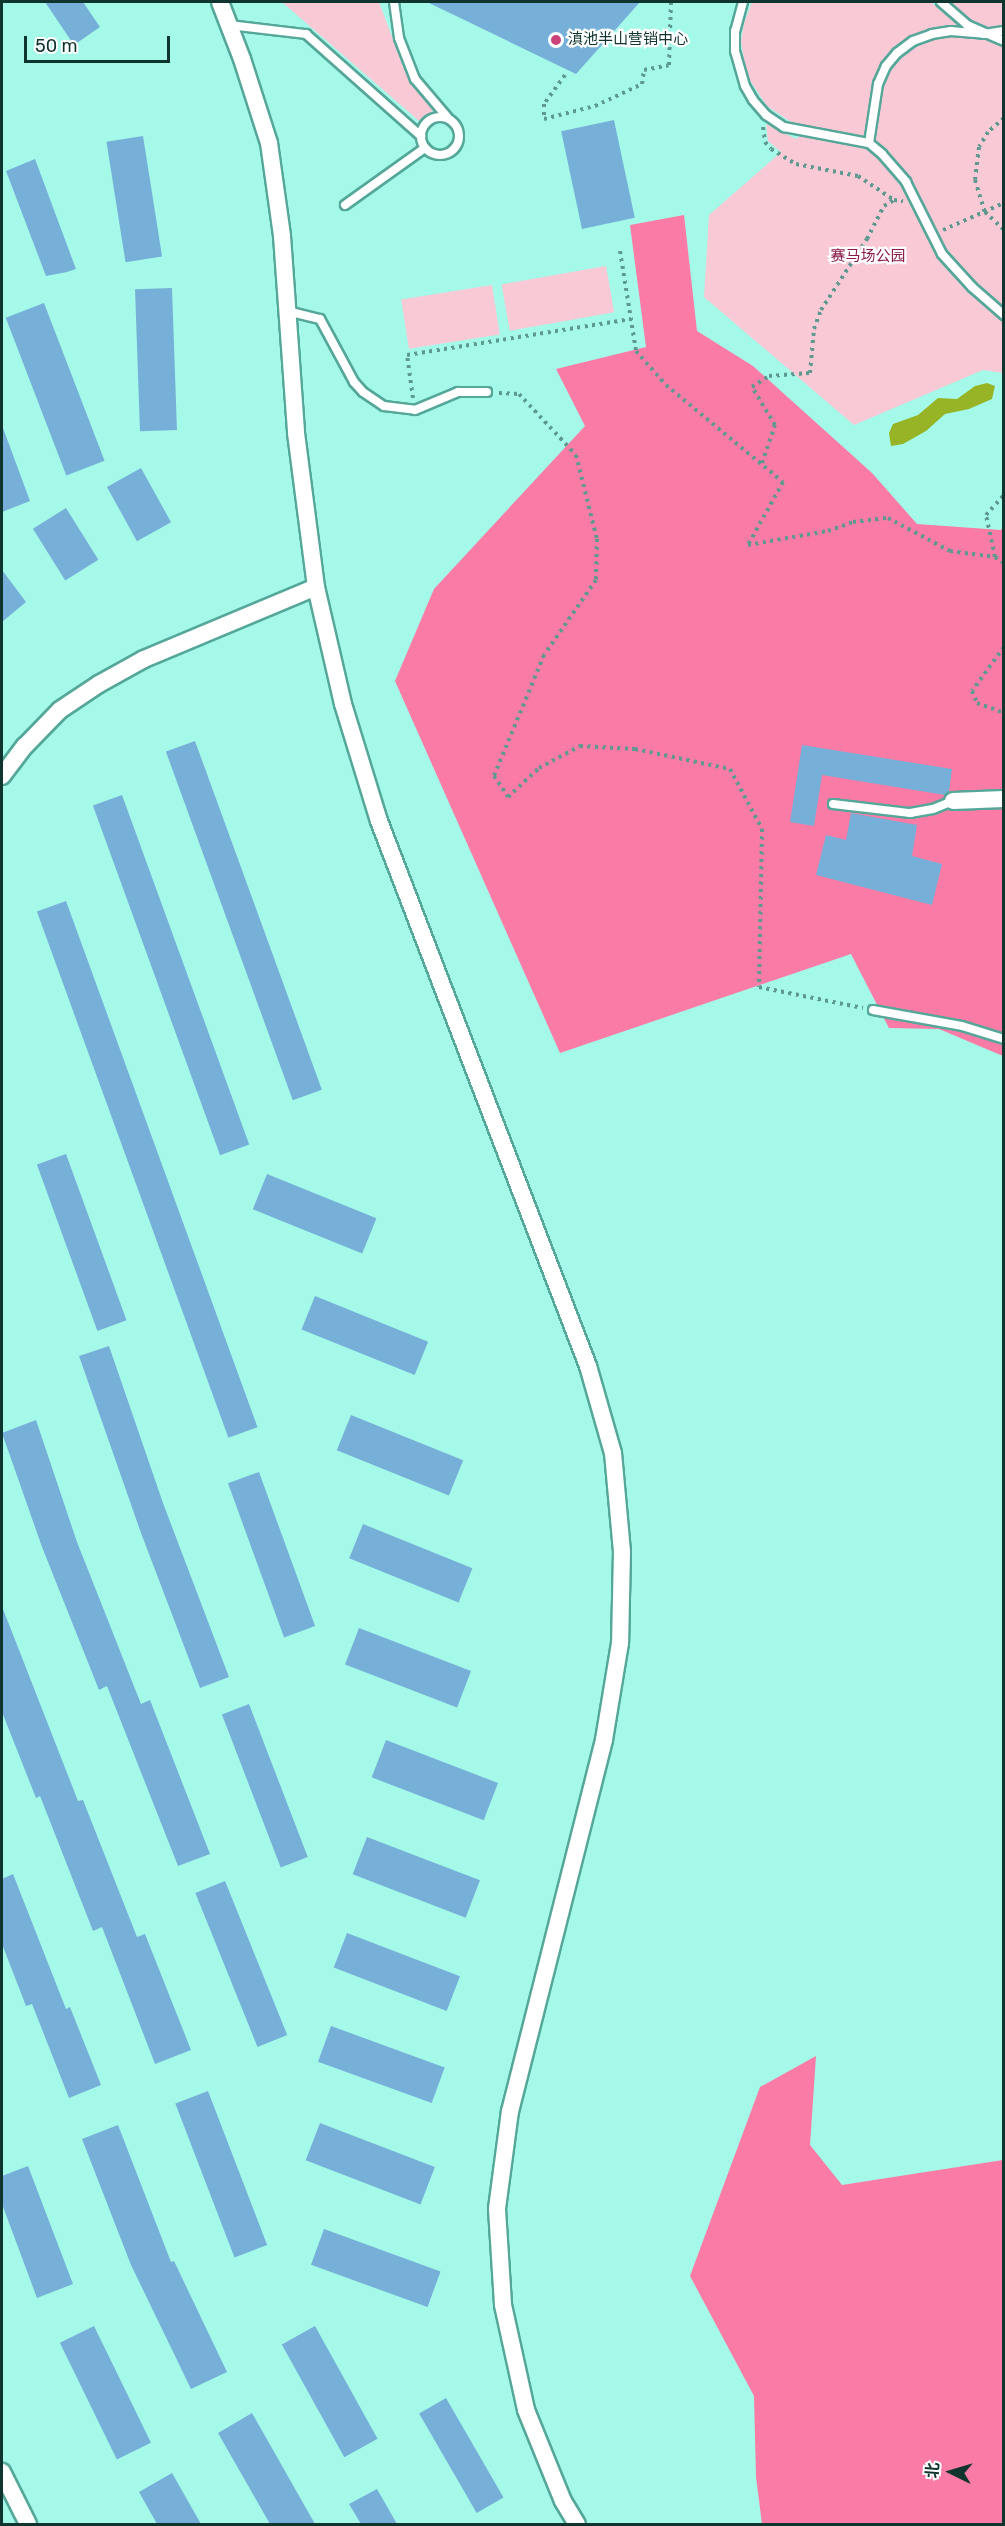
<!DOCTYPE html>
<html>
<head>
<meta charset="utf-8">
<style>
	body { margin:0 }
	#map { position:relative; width:1005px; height:2526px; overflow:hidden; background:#a5f9e9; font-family:Rubik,"Noto Sans SC",sans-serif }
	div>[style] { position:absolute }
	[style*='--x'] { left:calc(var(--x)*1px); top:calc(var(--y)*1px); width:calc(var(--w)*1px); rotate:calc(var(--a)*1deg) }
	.green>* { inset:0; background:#fac9d6; transform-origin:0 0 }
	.forest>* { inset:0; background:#fa7ba5 }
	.water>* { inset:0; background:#97b427 }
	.building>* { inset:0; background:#76b0d9; transform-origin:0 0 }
	.path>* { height:4px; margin-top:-2px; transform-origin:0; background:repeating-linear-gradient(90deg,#5d998e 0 3px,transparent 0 7.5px) }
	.roads { filter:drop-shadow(2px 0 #54a799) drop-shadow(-2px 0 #54a799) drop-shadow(0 2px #54a799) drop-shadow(0 -2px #54a799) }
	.service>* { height:8px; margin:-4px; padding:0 4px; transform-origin:4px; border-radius:4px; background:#fff }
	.service>.ring { margin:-4px; padding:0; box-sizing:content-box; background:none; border:8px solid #fff; border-radius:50% }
	.minor>* { height:16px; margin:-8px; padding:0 8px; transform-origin:8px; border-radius:8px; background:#fff }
	.dots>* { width:16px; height:16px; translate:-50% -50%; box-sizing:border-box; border:3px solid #fff; border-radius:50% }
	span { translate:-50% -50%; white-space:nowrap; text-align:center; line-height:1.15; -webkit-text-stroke:4.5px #fff; paint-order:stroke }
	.poi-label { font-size:15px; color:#10342e }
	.left { translate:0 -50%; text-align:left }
	.park-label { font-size:15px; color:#8b194a }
	.frame { position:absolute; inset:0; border:3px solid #10342e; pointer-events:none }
	.north { position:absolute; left:921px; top:2442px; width:60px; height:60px; -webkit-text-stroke:4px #fff; paint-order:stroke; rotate:275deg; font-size:16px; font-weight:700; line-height:24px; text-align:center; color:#10342e }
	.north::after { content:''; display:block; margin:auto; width:21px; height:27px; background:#10342e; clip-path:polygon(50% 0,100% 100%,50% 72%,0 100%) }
	.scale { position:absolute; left:24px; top:36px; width:146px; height:27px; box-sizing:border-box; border:3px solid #10342e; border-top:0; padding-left:8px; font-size:18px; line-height:21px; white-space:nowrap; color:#10342e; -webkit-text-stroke:4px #fff; paint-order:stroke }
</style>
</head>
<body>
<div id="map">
	<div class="green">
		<div style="clip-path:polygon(282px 2px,379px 2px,404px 69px,434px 110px,419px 121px)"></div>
		<div style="clip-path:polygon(752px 2px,931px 2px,942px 12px,954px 2px,1003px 2px,1003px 373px,983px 370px,854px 425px,704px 297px,709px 215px,781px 152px,768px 141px,766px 124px,796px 139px,809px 128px,791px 122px,767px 106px,747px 76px,741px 42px,744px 23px)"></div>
		<div style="left:606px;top:266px;width:47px;height:106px;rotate:80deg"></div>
		<div style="left:492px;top:285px;width:50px;height:92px;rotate:81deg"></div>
	</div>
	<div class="forest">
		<div style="clip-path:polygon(684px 215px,697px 331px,753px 366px,872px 473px,917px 524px,1001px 530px,1003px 526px,1003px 1056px,939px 1029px,889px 1028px,851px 954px,560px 1053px,395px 681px,434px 589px,585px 426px,556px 369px,646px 347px,630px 225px)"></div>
		<div style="clip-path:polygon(816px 2056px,810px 2145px,842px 2185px,1003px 2160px,1003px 2524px,762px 2524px,756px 2477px,754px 2396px,690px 2276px,760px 2087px)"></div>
	</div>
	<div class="water">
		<div style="clip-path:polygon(987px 383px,995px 386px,992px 399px,969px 409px,945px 414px,926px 431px,903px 444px,891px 446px,889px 433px,893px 424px,918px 415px,938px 398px,957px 399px,975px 386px)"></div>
	</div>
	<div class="building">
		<div style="clip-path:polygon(45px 2px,83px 2px,100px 27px,74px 45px)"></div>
		<div style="clip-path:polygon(427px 2px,640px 2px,576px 74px)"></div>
		<div style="left:614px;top:120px;width:100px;height:54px;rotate:78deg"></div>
		<div style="left:143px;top:136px;width:122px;height:37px;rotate:81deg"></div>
		<div style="clip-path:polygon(35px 159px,76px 269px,67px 272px,46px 276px,6px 171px)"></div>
		<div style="left:172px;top:288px;width:142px;height:37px;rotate:88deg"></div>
		<div style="left:44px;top:303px;width:169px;height:41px;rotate:69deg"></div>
		<div style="clip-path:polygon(3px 428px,30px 501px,2px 512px,2px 429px)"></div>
		<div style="left:141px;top:468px;width:62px;height:39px;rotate:61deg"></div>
		<div style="left:66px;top:508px;width:61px;height:39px;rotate:58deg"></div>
		<div style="clip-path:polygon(2px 570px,26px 602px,2px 622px)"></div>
		<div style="left:195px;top:741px;width:371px;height:31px;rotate:70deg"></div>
		<div style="clip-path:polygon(802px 745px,952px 769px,949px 792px,945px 795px,822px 775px,814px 826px,790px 822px)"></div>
		<div style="left:122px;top:795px;width:372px;height:31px;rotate:70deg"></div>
		<div style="clip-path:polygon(851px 813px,917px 825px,912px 856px,942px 864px,932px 905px,816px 875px,826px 835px,846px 840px)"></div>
		<div style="left:66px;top:901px;width:560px;height:31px;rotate:70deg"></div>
		<div style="left:66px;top:1154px;width:177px;height:31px;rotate:70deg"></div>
		<div style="left:267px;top:1174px;width:118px;height:38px;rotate:22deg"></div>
		<div style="left:315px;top:1296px;width:122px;height:36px;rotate:22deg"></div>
		<div style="clip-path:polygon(109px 1346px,163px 1503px,229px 1677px,200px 1688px,141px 1533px,79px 1356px)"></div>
		<div style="left:351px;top:1415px;width:121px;height:38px;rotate:22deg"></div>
		<div style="clip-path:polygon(36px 1420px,77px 1542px,141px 1704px,150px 1700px,210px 1854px,178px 1866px,107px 1686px,99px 1690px,42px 1547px,2px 1433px)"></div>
		<div style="left:259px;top:1472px;width:164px;height:33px;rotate:70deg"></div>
		<div style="left:363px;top:1524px;width:118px;height:37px;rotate:22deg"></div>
		<div style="clip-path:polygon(3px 1609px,78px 1801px,83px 1800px,137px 1937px,145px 1934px,191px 2050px,155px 2064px,102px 1927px,93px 1931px,40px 1796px,36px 1798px,2px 1712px)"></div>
		<div style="left:359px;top:1628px;width:120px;height:39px;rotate:21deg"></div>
		<div style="left:249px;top:1704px;width:164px;height:29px;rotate:69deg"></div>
		<div style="left:386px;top:1740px;width:120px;height:40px;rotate:21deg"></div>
		<div style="left:367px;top:1837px;width:121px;height:40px;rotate:21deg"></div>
		<div style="clip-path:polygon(13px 1874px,66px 2009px,70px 2007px,101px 2085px,69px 2098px,32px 2004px,26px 2006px,2px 1944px,2px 1879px)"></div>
		<div style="left:225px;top:1881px;width:166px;height:32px;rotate:68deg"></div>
		<div style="left:347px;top:1933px;width:121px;height:37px;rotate:21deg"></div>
		<div style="left:331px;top:2026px;width:121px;height:38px;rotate:20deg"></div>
		<div style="left:208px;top:2091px;width:165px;height:35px;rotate:69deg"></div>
		<div style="left:320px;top:2123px;width:123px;height:40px;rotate:21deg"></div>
		<div style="clip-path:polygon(118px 2125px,171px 2262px,174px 2261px,227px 2372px,191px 2389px,131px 2265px,82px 2139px)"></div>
		<div style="clip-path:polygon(28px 2166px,73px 2284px,37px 2298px,2px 2204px,2px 2176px)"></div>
		<div style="left:324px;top:2229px;width:124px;height:38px;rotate:20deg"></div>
		<div style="left:94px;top:2326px;width:130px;height:38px;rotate:64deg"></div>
		<div style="left:315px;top:2326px;width:129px;height:38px;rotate:61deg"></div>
		<div style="left:446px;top:2398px;width:115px;height:31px;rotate:60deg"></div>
		<div style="clip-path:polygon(252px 2413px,315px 2524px,270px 2524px,218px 2433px)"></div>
		<div style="clip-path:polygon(172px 2473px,201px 2524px,157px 2524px,139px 2492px)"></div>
		<div style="clip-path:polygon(377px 2489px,397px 2524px,361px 2524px,349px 2504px)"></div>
	</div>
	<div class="path">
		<div style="--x:565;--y:75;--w:36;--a:126"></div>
		<div style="--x:544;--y:104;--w:15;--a:90"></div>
		<div style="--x:544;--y:119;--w:53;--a:-14.3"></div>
		<div style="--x:595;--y:106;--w:52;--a:-25.1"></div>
		<div style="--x:642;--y:84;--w:14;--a:-82"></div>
		<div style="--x:644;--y:70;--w:25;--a:-11"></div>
		<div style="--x:669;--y:65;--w:63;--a:-88.2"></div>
		<div style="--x:1004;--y:118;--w:21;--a:139"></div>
		<div style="--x:988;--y:132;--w:17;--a:121"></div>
		<div style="--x:979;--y:147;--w:33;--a:97"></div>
		<div style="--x:975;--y:180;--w:34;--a:73"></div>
		<div style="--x:985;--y:212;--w:26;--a:43"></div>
		<div style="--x:763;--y:127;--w:15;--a:82"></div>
		<div style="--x:765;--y:142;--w:9;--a:49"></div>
		<div style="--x:771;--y:149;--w:29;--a:31"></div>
		<div style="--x:796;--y:164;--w:63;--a:11"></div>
		<div style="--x:858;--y:176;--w:43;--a:33.7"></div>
		<div style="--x:894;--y:200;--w:9;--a:6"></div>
		<div style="--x:1004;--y:159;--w:20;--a:90"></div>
		<div style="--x:943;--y:230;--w:67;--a:-23.9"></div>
		<div style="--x:620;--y:251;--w:101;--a:80.9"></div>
		<div style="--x:636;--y:351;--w:45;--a:48.6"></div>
		<div style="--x:666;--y:385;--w:152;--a:39.7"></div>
		<div style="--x:783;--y:482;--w:72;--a:119.1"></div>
		<div style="--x:499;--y:393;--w:20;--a:3"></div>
		<div style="--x:519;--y:394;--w:83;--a:46.9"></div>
		<div style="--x:576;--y:455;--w:87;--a:76"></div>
		<div style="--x:597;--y:539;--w:41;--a:91.4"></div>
		<div style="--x:596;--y:580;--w:91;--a:124.7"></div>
		<div style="--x:544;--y:655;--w:131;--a:112.5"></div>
		<div style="--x:494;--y:776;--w:25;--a:56"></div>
		<div style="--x:508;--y:797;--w:42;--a:-43.1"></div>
		<div style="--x:539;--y:768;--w:47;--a:-28.2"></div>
		<div style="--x:580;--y:746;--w:55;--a:3.1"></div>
		<div style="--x:635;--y:749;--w:97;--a:11.9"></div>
		<div style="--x:730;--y:769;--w:68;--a:61.9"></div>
		<div style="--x:762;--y:829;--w:158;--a:91.1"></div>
		<div style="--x:759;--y:987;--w:106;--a:11.4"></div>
		<div style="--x:413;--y:398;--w:43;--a:-97.9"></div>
		<div style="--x:407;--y:355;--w:227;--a:-9.1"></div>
		<div style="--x:762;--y:463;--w:40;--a:-71.1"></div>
		<div style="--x:775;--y:425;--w:44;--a:-121.2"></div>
		<div style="--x:752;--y:387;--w:20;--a:-33"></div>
		<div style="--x:769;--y:376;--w:41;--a:-4.2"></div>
		<div style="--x:810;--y:373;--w:44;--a:-84.8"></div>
		<div style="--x:814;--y:329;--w:20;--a:-70"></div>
		<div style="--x:821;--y:310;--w:85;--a:-57.1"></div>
		<div style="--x:867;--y:239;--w:37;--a:-63"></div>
		<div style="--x:884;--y:206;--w:12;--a:-31"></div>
		<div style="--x:748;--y:545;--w:81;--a:-9.9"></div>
		<div style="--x:828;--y:531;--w:27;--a:-20"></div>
		<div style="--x:853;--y:522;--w:35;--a:-7"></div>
		<div style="--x:888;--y:518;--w:70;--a:28"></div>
		<div style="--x:950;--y:551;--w:45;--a:7.6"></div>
		<div style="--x:995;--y:557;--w:11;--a:34"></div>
		<div style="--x:995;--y:557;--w:43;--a:-102.1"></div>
		<div style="--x:986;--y:515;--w:27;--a:-48"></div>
		<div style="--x:1004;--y:647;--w:54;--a:126"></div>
		<div style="--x:972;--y:691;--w:13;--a:67"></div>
		<div style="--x:977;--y:703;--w:29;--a:20"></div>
	</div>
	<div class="roads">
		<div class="service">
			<div style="--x:394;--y:2;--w:36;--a:82"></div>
			<div style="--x:399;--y:38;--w:44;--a:68.7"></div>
			<div style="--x:415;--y:79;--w:51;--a:49.8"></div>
			<div style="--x:743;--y:2;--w:30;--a:105"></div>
			<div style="--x:735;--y:31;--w:20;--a:90"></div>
			<div style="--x:735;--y:51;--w:36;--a:74"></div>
			<div style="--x:745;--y:86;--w:16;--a:60"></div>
			<div style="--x:753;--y:100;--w:20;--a:49"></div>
			<div style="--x:766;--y:115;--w:22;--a:34"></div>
			<div style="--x:784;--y:127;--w:86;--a:10.7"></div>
			<div style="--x:869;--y:143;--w:17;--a:40"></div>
			<div style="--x:882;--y:154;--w:37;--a:49"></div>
			<div style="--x:906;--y:182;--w:80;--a:63.4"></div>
			<div style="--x:942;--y:254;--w:45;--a:47.7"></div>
			<div style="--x:972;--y:287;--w:43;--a:41.2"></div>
			<div style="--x:941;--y:2;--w:35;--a:41"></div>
			<div style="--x:967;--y:25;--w:40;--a:23.4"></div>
			<div style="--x:229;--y:25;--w:78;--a:6.7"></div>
			<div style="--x:306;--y:34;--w:154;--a:41.6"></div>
			<div class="ring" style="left:421px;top:117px;width:30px;height:30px"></div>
			<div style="--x:869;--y:143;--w:60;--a:-81.3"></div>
			<div style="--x:878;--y:84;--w:20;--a:-66"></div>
			<div style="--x:886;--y:66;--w:17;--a:-50"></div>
			<div style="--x:897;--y:53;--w:20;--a:-37"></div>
			<div style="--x:913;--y:41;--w:20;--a:-20"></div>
			<div style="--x:932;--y:34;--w:19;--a:-9"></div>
			<div style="--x:951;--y:31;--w:33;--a:5"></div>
			<div style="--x:984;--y:34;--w:20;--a:-9"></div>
			<div style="--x:345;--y:205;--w:98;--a:-35.5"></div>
			<div style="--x:287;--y:311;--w:34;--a:14"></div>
			<div style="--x:320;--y:319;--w:72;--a:61.6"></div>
			<div style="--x:354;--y:382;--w:13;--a:48"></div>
			<div style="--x:363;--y:392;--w:25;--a:34"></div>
			<div style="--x:384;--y:406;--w:31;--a:7"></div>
			<div style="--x:415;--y:410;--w:47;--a:-22.7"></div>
			<div style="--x:458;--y:392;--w:29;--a:0"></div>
			<div style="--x:833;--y:804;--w:78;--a:6.7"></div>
			<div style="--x:910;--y:813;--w:23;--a:-10"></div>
			<div style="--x:933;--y:809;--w:22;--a:-22"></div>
			<div style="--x:873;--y:1010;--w:90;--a:10.2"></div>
			<div style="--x:962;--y:1026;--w:44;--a:17.2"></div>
		</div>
		<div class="minor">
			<div style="--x:220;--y:2;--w:61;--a:68.9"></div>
			<div style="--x:242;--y:59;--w:88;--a:72.2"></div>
			<div style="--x:269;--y:143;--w:94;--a:82"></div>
			<div style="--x:282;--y:236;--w:197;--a:85.9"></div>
			<div style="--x:296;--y:433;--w:155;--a:82.6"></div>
			<div style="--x:316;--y:587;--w:120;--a:77"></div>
			<div style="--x:343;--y:704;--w:122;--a:72.9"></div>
			<div style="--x:379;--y:821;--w:584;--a:69.02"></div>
			<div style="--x:588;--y:1366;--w:91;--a:74"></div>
			<div style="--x:613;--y:1453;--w:98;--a:84.8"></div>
			<div style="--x:622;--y:1551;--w:92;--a:91.2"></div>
			<div style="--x:620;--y:1643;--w:98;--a:99.4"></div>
			<div style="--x:604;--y:1740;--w:383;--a:104.2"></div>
			<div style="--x:510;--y:2111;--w:99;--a:97.6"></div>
			<div style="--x:497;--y:2209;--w:96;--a:86.4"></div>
			<div style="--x:503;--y:2305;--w:107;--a:77.6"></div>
			<div style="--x:526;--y:2410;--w:98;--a:67.9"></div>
			<div style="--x:563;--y:2501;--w:27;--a:59"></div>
			<div style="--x:2;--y:776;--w:38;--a:-53"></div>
			<div style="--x:25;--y:746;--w:50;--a:-45.8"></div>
			<div style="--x:60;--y:710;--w:47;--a:-33.7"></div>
			<div style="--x:99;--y:684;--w:51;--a:-29.1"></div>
			<div style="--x:144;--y:659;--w:186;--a:-22.7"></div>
			<div style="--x:953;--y:801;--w:51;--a:-2.2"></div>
			<div style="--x:2;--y:2472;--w:58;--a:63.4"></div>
		</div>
	</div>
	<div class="dots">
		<div style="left:556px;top:40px;background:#cc4177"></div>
	</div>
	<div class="poi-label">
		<span class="left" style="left:568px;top:40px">滇池半山营销中心</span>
	</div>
	<div class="park-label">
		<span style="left:868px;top:257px">赛马场公园</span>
	</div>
	<div class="frame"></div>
	<div class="north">北</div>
	<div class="scale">50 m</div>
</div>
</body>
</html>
